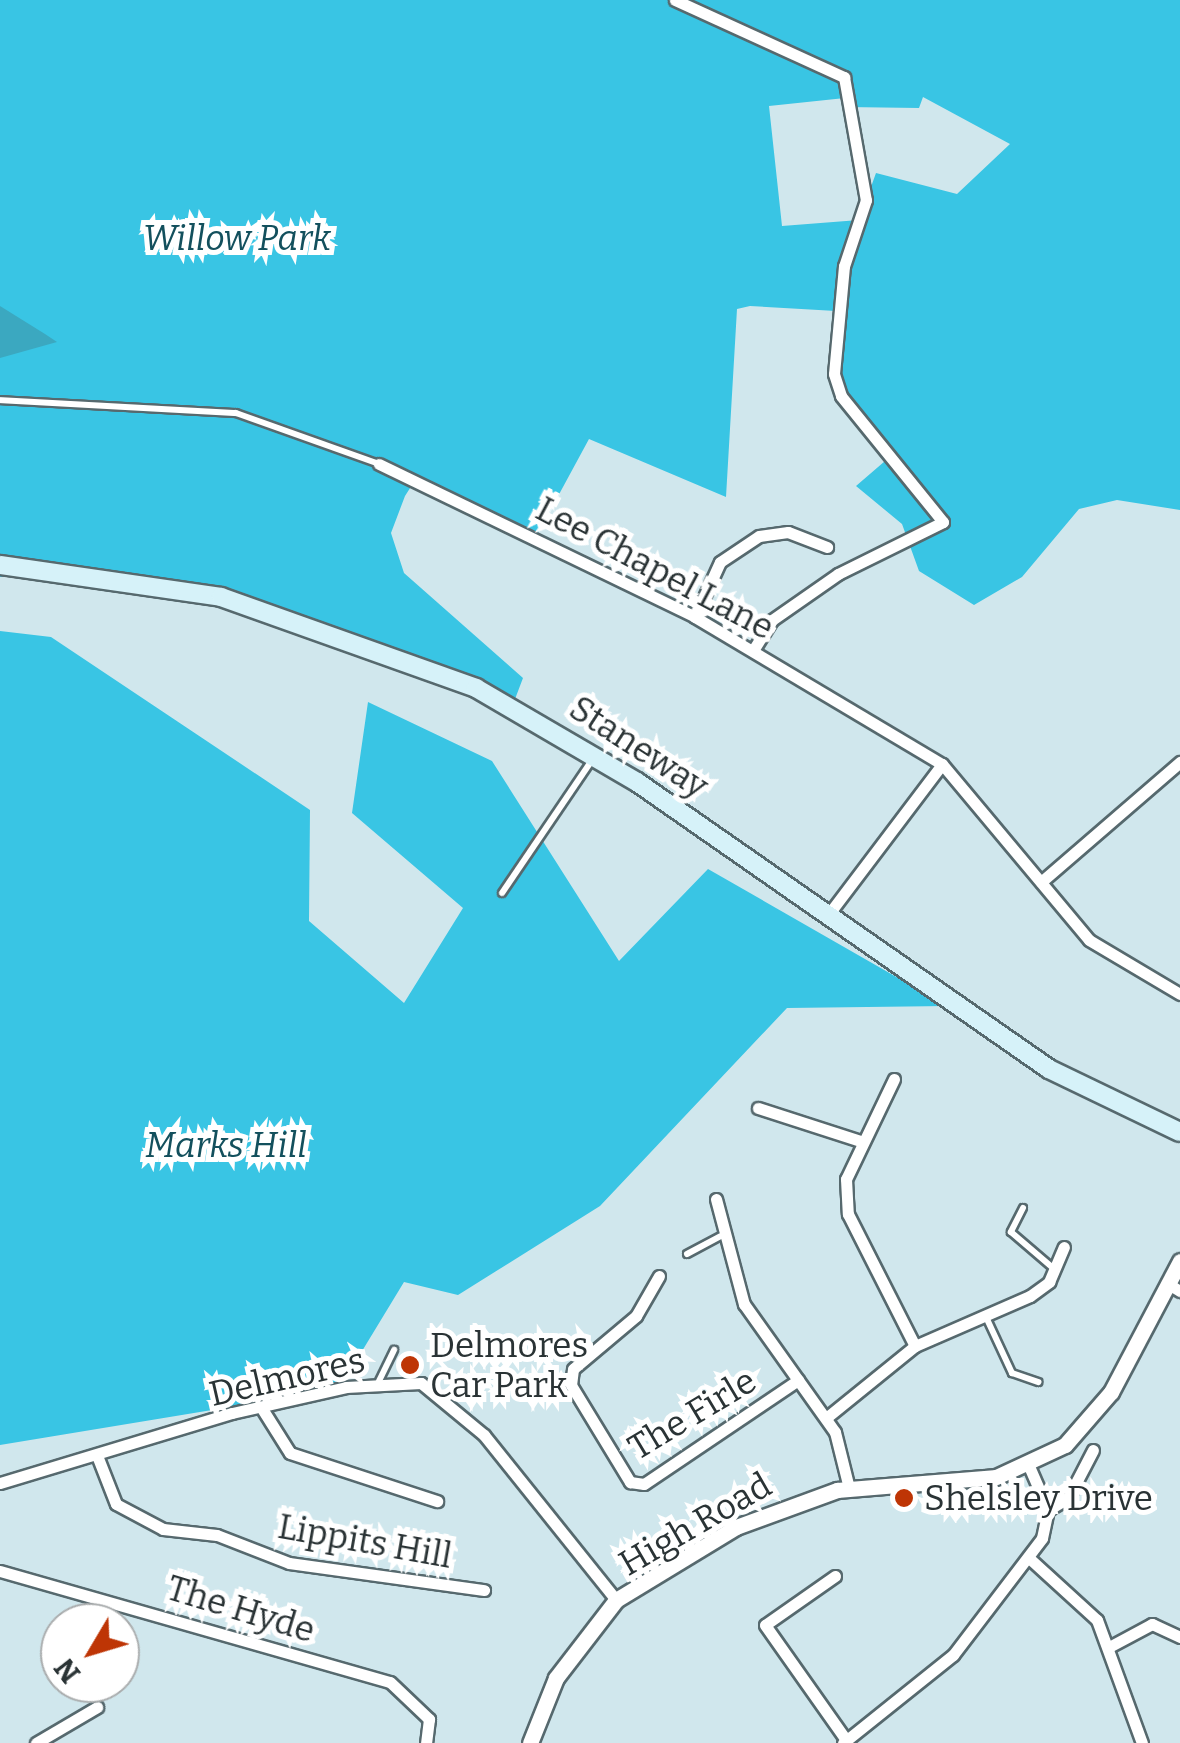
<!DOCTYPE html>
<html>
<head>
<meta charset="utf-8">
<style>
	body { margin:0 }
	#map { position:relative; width:1180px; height:1743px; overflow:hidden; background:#d0e7ed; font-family:Bitter,serif }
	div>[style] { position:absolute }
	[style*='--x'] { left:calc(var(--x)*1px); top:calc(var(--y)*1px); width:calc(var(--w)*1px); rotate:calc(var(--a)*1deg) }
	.green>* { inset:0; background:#39c5e4 }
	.water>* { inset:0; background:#3ba8c0 }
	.roads { filter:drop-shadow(2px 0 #56696e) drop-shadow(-2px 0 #56696e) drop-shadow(0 2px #56696e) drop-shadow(0 -2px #56696e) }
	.service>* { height:6px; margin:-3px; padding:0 3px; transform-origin:3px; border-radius:3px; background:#fff }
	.minor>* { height:11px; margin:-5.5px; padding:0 5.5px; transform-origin:5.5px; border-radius:5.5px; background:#fff }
	.tertiary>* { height:15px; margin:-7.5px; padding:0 7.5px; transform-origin:7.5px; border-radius:7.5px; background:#fff }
	.secondary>* { height:18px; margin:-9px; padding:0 9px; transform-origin:9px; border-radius:9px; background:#d6f2f9 }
	.dots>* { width:28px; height:28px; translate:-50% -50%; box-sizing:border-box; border:5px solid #fff; border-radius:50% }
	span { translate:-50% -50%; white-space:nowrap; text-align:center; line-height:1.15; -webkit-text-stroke:10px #fff; paint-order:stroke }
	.park-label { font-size:35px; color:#13505d; font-style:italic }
	.street-label { font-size:35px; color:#2a3335 }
	.poi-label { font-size:35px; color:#2a3335 }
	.left { translate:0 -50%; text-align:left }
	.north { position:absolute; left:40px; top:1603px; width:100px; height:100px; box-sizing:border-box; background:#fff; border:2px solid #aaadae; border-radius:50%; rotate:232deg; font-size:28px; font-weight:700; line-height:40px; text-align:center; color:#2a3335 }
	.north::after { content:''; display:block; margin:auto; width:35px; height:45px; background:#be3505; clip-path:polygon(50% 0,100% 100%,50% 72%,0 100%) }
</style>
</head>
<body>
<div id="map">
	<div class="green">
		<div style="clip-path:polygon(evenodd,0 0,1180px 0,1180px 510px,1117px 500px,1079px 509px,1022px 577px,974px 605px,919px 571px,902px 524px,856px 486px,892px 455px,841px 396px,836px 311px,750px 306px,737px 309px,726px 497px,589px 439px,537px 535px,446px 489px,440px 496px,412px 485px,405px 496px,391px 533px,404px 573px,523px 678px,512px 707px,361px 640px,82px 572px,0 577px,0 0,923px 97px,1010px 144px,957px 194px,876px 173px,859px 220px,782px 226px,769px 106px,845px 98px,846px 107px,919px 108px,923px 97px)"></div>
		<div style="clip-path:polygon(0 631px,51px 637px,310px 810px,309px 921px,404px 1003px,463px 908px,352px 813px,368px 702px,492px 761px,619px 961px,708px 869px,947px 1006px,787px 1008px,600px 1206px,458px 1295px,404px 1282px,339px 1389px,0 1445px)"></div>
	</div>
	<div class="water">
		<div style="clip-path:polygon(0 306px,45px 334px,57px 342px,0 358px)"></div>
	</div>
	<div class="roads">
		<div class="service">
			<div style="--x:0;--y:400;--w:236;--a:3.2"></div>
			<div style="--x:236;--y:413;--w:152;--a:19.6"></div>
			<div style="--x:502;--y:893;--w:161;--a:-55.9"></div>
			<div style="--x:1023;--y:1208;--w:27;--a:117"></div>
			<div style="--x:1011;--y:1232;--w:55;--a:40.6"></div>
			<div style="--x:687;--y:1254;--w:38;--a:-28"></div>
			<div style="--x:986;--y:1317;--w:62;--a:65.1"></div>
			<div style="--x:1012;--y:1373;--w:28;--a:19"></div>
			<div style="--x:378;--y:1383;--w:37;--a:-64"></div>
		</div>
		<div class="minor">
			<div style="--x:675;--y:0;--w:186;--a:24.5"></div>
			<div style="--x:844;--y:77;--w:125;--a:79.9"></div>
			<div style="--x:866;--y:200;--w:70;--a:108.4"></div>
			<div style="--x:844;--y:266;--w:108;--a:95.3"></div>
			<div style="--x:834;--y:374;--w:23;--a:72"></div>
			<div style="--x:841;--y:396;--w:162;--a:51"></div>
			<div style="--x:943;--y:522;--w:117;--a:153.7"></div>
			<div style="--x:838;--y:574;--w:80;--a:145.1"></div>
			<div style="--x:772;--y:620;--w:36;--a:122"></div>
			<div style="--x:379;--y:464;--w:351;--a:25.8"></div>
			<div style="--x:695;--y:617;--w:287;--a:30.8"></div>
			<div style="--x:942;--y:764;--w:229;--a:50.1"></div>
			<div style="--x:1089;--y:940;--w:106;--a:30.7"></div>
			<div style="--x:695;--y:617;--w:60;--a:-65.6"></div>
			<div style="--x:720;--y:562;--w:47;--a:-33.7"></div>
			<div style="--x:759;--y:536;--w:29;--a:-8"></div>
			<div style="--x:788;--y:532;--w:42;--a:21"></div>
			<div style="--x:1041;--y:882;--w:184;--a:-40.8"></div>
			<div style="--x:828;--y:915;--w:189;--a:-52.9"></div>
			<div style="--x:894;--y:1079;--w:111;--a:115.6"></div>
			<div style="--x:846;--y:1179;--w:35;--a:87"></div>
			<div style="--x:848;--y:1214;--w:148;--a:63.1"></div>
			<div style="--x:758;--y:1108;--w:107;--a:17.9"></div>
			<div style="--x:716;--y:1199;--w:109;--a:75.1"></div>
			<div style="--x:744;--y:1304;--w:157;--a:54.6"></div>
			<div style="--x:835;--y:1432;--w:58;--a:76"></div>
			<div style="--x:659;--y:1276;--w:46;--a:119.9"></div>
			<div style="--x:636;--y:1316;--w:82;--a:139.9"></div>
			<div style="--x:573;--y:1369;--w:16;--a:97"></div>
			<div style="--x:571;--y:1385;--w:114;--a:58.7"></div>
			<div style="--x:630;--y:1482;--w:14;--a:8"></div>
			<div style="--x:644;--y:1484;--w:186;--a:-34"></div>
			<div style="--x:1167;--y:1283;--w:15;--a:32"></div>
			<div style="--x:261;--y:1407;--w:54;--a:57.8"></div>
			<div style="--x:290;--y:1453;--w:155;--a:18.1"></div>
			<div style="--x:826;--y:1418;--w:114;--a:-39"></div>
			<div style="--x:915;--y:1346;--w:125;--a:-23.5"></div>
			<div style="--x:1030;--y:1296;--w:24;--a:-36"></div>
			<div style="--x:1049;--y:1282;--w:38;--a:-67"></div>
			<div style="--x:98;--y:1458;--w:49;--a:68.6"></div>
			<div style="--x:116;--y:1504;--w:53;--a:28"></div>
			<div style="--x:163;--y:1529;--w:54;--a:6.3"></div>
			<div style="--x:217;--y:1535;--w:77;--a:21.3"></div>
			<div style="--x:289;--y:1563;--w:197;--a:7.9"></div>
			<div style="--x:0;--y:1483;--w:242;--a:-16.8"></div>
			<div style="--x:232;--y:1413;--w:117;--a:-12.8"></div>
			<div style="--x:346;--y:1387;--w:75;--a:-3.1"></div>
			<div style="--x:421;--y:1383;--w:82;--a:39.5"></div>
			<div style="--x:484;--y:1435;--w:211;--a:51.3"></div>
			<div style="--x:1048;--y:1510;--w:23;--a:-31"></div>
			<div style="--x:1068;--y:1498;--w:54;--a:-62.5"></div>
			<div style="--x:1029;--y:1558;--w:92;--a:42.4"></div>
			<div style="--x:1097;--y:1620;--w:131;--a:69.9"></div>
			<div style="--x:0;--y:1571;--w:405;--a:15.9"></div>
			<div style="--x:390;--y:1682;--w:54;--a:43.5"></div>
			<div style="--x:429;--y:1719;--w:24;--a:97"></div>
			<div style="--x:835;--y:1576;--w:85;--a:145"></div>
			<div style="--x:765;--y:1625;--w:141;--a:54.8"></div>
			<div style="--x:1109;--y:1647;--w:49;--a:-28.1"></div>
			<div style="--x:1152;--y:1624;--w:31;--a:25"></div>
			<div style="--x:36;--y:1743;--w:71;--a:-30.5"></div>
			<div style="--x:843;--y:1743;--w:141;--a:-38.7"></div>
			<div style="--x:953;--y:1655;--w:147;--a:-52.7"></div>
			<div style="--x:1042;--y:1538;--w:29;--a:-78"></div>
			<div style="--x:1048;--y:1510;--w:48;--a:-113.4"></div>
		</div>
		<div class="tertiary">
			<div style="--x:530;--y:1743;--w:70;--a:-68.2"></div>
			<div style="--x:556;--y:1678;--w:98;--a:-52.4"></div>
			<div style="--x:616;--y:1600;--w:140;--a:-31.3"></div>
			<div style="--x:736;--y:1527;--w:108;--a:-20.1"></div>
			<div style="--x:837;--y:1490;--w:160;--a:-4.7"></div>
			<div style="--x:996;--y:1477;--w:76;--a:-24.9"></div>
			<div style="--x:1065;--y:1445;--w:70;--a:-49"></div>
			<div style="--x:1111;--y:1392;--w:148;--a:-62.2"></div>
		</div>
		<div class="secondary">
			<div style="--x:0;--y:565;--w:223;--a:8.2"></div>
			<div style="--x:221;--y:597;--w:271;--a:19.6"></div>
			<div style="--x:476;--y:688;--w:186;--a:30.3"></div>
			<div style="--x:637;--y:782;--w:502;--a:34.86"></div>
			<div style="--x:1049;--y:1069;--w:145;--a:25.7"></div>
		</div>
	</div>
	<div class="dots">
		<div style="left:410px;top:1365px;background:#be3505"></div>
		<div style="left:904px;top:1498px;background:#be3505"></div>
	</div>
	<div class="park-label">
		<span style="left:237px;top:238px">Willow Park</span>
		<span style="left:226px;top:1145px">Marks Hill</span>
	</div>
	<div class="street-label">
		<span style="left:655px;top:568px;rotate:28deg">Lee Chapel Lane</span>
		<span style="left:639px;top:747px;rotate:33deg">Staneway</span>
		<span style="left:287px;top:1377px;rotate:-13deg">Delmores</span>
		<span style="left:692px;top:1414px;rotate:-31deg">The Firle</span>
		<span style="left:695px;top:1524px;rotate:-30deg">High Road</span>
		<span style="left:365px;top:1541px;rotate:10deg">Lippits Hill</span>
		<span style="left:241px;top:1609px;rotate:17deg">The Hyde</span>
	</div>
	<div class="poi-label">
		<span class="left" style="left:430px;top:1365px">Delmores<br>Car Park</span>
		<span class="left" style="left:924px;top:1498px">Shelsley Drive</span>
	</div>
	<div class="north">N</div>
</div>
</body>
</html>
